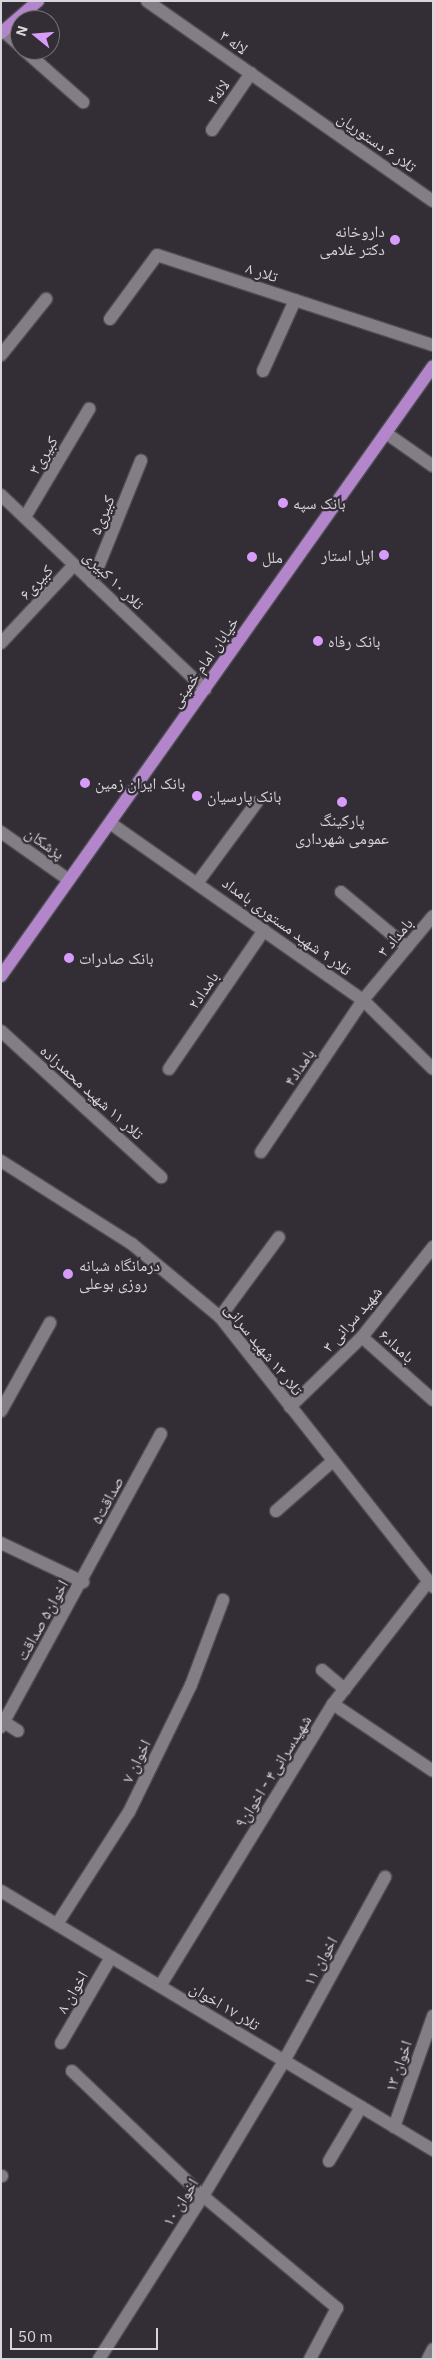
<!DOCTYPE html>
<html>
<head>
<meta charset="utf-8">
<style>
	body { margin:0 }
	#map { position:relative; width:434px; height:2360px; overflow:hidden; background:#332e35; font-family:"IBM Plex Sans","Noto Naskh Arabic",sans-serif }
	div>[style] { position:absolute }
	[style*='--x'] { left:calc(var(--x)*1px); top:calc(var(--y)*1px); width:calc(var(--w)*1px); rotate:calc(var(--a)*1deg) }
	.roads { filter:drop-shadow(1px 0 #4f4c52) drop-shadow(-1px 0 #4f4c52) drop-shadow(0 1px #4f4c52) drop-shadow(0 -1px #4f4c52) }
	.minor>* { height:12px; margin:-6px; padding:0 6px; transform-origin:6px; border-radius:6px; background:#837e86 }
	.major>* { height:12px; margin:-6px; padding:0 6px; transform-origin:6px; border-radius:6px; background:#b386cc }
	.dots>* { width:14px; height:14px; translate:-50% -50%; box-sizing:border-box; border:2px solid #332e35; border-radius:50% }
	span { translate:-50% -50%; white-space:nowrap; text-align:center; line-height:1.15; -webkit-text-stroke:4.5px #332e35; paint-order:stroke }
	.street-label { font-size:16px; color:#d8d6da }
	.poi-label { font-size:16px; color:#d8d6da }
	.right { translate:-100% -50%; text-align:right }
	.left { translate:0 -50%; text-align:left }
	.frame { position:absolute; inset:0; border:2px solid #d8d6da; pointer-events:none }
	.north { position:absolute; left:10px; top:10px; width:50px; height:50px; box-sizing:border-box; background:#332e35; border:1px solid #757177; border-radius:50%; rotate:287deg; font-size:14px; font-weight:700; line-height:20px; text-align:center; color:#d8d6da }
	.north::after { content:''; display:block; margin:auto; width:18px; height:22px; background:#d79bf9; clip-path:polygon(50% 0,100% 100%,50% 72%,0 100%) }
	.scale { position:absolute; left:10px; top:2328px; width:148px; height:22px; box-sizing:border-box; border:2px solid #d8d6da; border-top:0; padding-left:6px; font-size:15px; line-height:18px; white-space:nowrap; color:#d8d6da; -webkit-text-stroke:4px #332e35; paint-order:stroke }
</style>
</head>
<body>
<div id="map">
	<div class="roads">
		<div class="minor">
			<div style="--x:147;--y:1;--w:349;--a:35"></div>
			<div style="--x:3;--y:31;--w:23;--a:41"></div>
			<div style="--x:24;--y:50;--w:79;--a:41.4"></div>
			<div style="--x:212;--y:130;--w:69;--a:-55.6"></div>
			<div style="--x:110;--y:319;--w:79;--a:-53.7"></div>
			<div style="--x:157;--y:255;--w:290;--a:18.1"></div>
			<div style="--x:1;--y:355;--w:72;--a:-51.2"></div>
			<div style="--x:263;--y:371;--w:78;--a:-65.7"></div>
			<div style="--x:386;--y:433;--w:57;--a:35.1"></div>
			<div style="--x:1;--y:495;--w:282;--a:43.6"></div>
			<div style="--x:25;--y:517;--w:126;--a:-59.3"></div>
			<div style="--x:92;--y:582;--w:131;--a:-68"></div>
			<div style="--x:1;--y:643;--w:107;--a:-46.9"></div>
			<div style="--x:110;--y:823;--w:309;--a:35"></div>
			<div style="--x:363;--y:1000;--w:98;--a:44.6"></div>
			<div style="--x:1;--y:832;--w:83;--a:35.2"></div>
			<div style="--x:198;--y:882;--w:99;--a:-53.6"></div>
			<div style="--x:341;--y:892;--w:86;--a:39.8"></div>
			<div style="--x:1;--y:1031;--w:217;--a:42.4"></div>
			<div style="--x:169;--y:1069;--w:168;--a:-55.6"></div>
			<div style="--x:261;--y:1152;--w:183;--a:-56.1"></div>
			<div style="--x:363;--y:1000;--w:109;--a:-50.2"></div>
			<div style="--x:1;--y:1161;--w:155;--a:32.4"></div>
			<div style="--x:132;--y:1244;--w:114;--a:39.7"></div>
			<div style="--x:220;--y:1317;--w:344;--a:51.7"></div>
			<div style="--x:220;--y:1317;--w:99;--a:-53.6"></div>
			<div style="--x:362;--y:1337;--w:95;--a:41.6"></div>
			<div style="--x:290;--y:1407;--w:100;--a:-44.2"></div>
			<div style="--x:362;--y:1337;--w:115;--a:-51.7"></div>
			<div style="--x:1;--y:1411;--w:101;--a:-60.9"></div>
			<div style="--x:276;--y:1511;--w:76;--a:-41.3"></div>
			<div style="--x:1;--y:1543;--w:91;--a:25.4"></div>
			<div style="--x:322;--y:1670;--w:30;--a:40"></div>
			<div style="--x:333;--y:1704;--w:120;--a:33.8"></div>
			<div style="--x:1;--y:1720;--w:20;--a:33"></div>
			<div style="--x:1;--y:1727;--w:334;--a:-61.4"></div>
			<div style="--x:1;--y:1891;--w:504;--a:30.94"></div>
			<div style="--x:57;--y:1924;--w:133;--a:-57.3"></div>
			<div style="--x:129;--y:1812;--w:141;--a:-64"></div>
			<div style="--x:191;--y:1685;--w:91;--a:-69.4"></div>
			<div style="--x:160;--y:1986;--w:331;--a:-58.5"></div>
			<div style="--x:333;--y:1704;--w:155;--a:-52.1"></div>
			<div style="--x:61;--y:2043;--w:99;--a:-59.8"></div>
			<div style="--x:72;--y:2071;--w:181;--a:43.7"></div>
			<div style="--x:203;--y:2196;--w:175;--a:39.9"></div>
			<div style="--x:337;--y:2308;--w:58;--a:117.9"></div>
			<div style="--x:394;--y:2127;--w:118;--a:-70.6"></div>
			<div style="--x:329;--y:2161;--w:63;--a:-59.3"></div>
			<div style="--x:1;--y:2176;--w:1;--a:0"></div>
			<div style="--x:99;--y:2359;--w:193;--a:-57.5"></div>
			<div style="--x:203;--y:2196;--w:157;--a:-59"></div>
			<div style="--x:284;--y:2061;--w:210;--a:-61.2"></div>
			<div style="--x:428;--y:2359;--w:11;--a:-63"></div>
		</div>
		<div class="major">
			<div style="--x:1;--y:33;--w:49;--a:-40.9"></div>
			<div style="--x:1;--y:976;--w:747;--a:-54.69"></div>
		</div>
	</div>
	<div class="dots">
		<div style="left:395px;top:240px;background:#d79bf9"></div>
		<div style="left:283px;top:503px;background:#d79bf9"></div>
		<div style="left:384px;top:555px;background:#d79bf9"></div>
		<div style="left:252px;top:557px;background:#d79bf9"></div>
		<div style="left:318px;top:641px;background:#d79bf9"></div>
		<div style="left:85px;top:783px;background:#d79bf9"></div>
		<div style="left:197px;top:796px;background:#d79bf9"></div>
		<div style="left:342px;top:802px;background:#d79bf9"></div>
		<div style="left:69px;top:958px;background:#d79bf9"></div>
		<div style="left:68px;top:1274px;background:#d79bf9"></div>
	</div>
	<div class="street-label">
		<span style="left:234px;top:42px;rotate:35deg">لاله ۳</span>
		<span style="left:218px;top:92px;rotate:-55deg">لاله۳</span>
		<span style="left:377px;top:142px;rotate:35deg">تلار ۶ دستوریان</span>
		<span style="left:262px;top:272px;rotate:18deg">تلار ۸</span>
		<span style="left:43px;top:455px;rotate:-59deg">کبیری۳</span>
		<span style="left:102px;top:515px;rotate:-68deg">کبیری۵</span>
		<span style="left:114px;top:580px;rotate:44deg">تلار ۱۰ کبیری</span>
		<span style="left:36px;top:582px;rotate:-47deg">کبیری۶</span>
		<span style="left:204px;top:662px;rotate:-55deg">خیابان امام خمینی</span>
		<span style="left:45px;top:843px;rotate:35deg">پزشکان</span>
		<span style="left:287px;top:926px;rotate:36deg">تلار ۹ شهید مستوری بامداد</span>
		<span style="left:395px;top:937px;rotate:-50deg">بامداد ۳</span>
		<span style="left:203px;top:990px;rotate:-56deg">بامداد۲</span>
		<span style="left:299px;top:1067px;rotate:-56deg">بامداد۴</span>
		<span style="left:92px;top:1092px;rotate:42deg">تلار ۱۱ شهید محمدزاده</span>
		<span style="left:352px;top:1319px;rotate:-49deg">شهید سرانی ۳</span>
		<span style="left:397px;top:1346px;rotate:42deg">بامداد۶</span>
		<span style="left:264px;top:1349px;rotate:51deg">تلار ۱۳ شهید سرانی</span>
		<span style="left:107px;top:1500px;rotate:-62deg">صداقت۵</span>
		<span style="left:42px;top:1620px;rotate:-61deg">اخوان۵ صداقت</span>
		<span style="left:136px;top:1761px;rotate:-64deg">اخوان ۷</span>
		<span style="left:273px;top:1771px;rotate:-58deg">شهیدسرانی۴ - اخوان۹</span>
		<span style="left:320px;top:1961px;rotate:-61deg">اخوان ۱۱</span>
		<span style="left:72px;top:1992px;rotate:-60deg">اخوان ۸</span>
		<span style="left:225px;top:2006px;rotate:31deg">تلار ۱۷ اخوان</span>
		<span style="left:398px;top:2066px;rotate:-71deg">اخوان ۱۳</span>
		<span style="left:180px;top:2202px;rotate:-58deg">اخوان ۱۰</span>
	</div>
	<div class="poi-label">
		<span class="right" style="left:385px;top:240px">داروخانه<br>دکتر غلامی</span>
		<span class="left" style="left:293px;top:503px">بانک سپه</span>
		<span class="right" style="left:374px;top:555px">اپل استار</span>
		<span class="left" style="left:262px;top:557px">ملل</span>
		<span class="left" style="left:328px;top:641px">بانک رفاه</span>
		<span class="left" style="left:95px;top:783px">بانک ایران زمین</span>
		<span class="left" style="left:207px;top:796px">بانک پارسیان</span>
		<span style="left:342px;top:829px">پارکینگ<br>عمومی شهرداری</span>
		<span class="left" style="left:79px;top:958px">بانک صادرات</span>
		<span class="left" style="left:79px;top:1274px">درمانگاه شبانه<br>روزی بوعلی</span>
	</div>
	<div class="frame"></div>
	<div class="north">N</div>
	<div class="scale">50 m</div>
</div>
</body>
</html>
